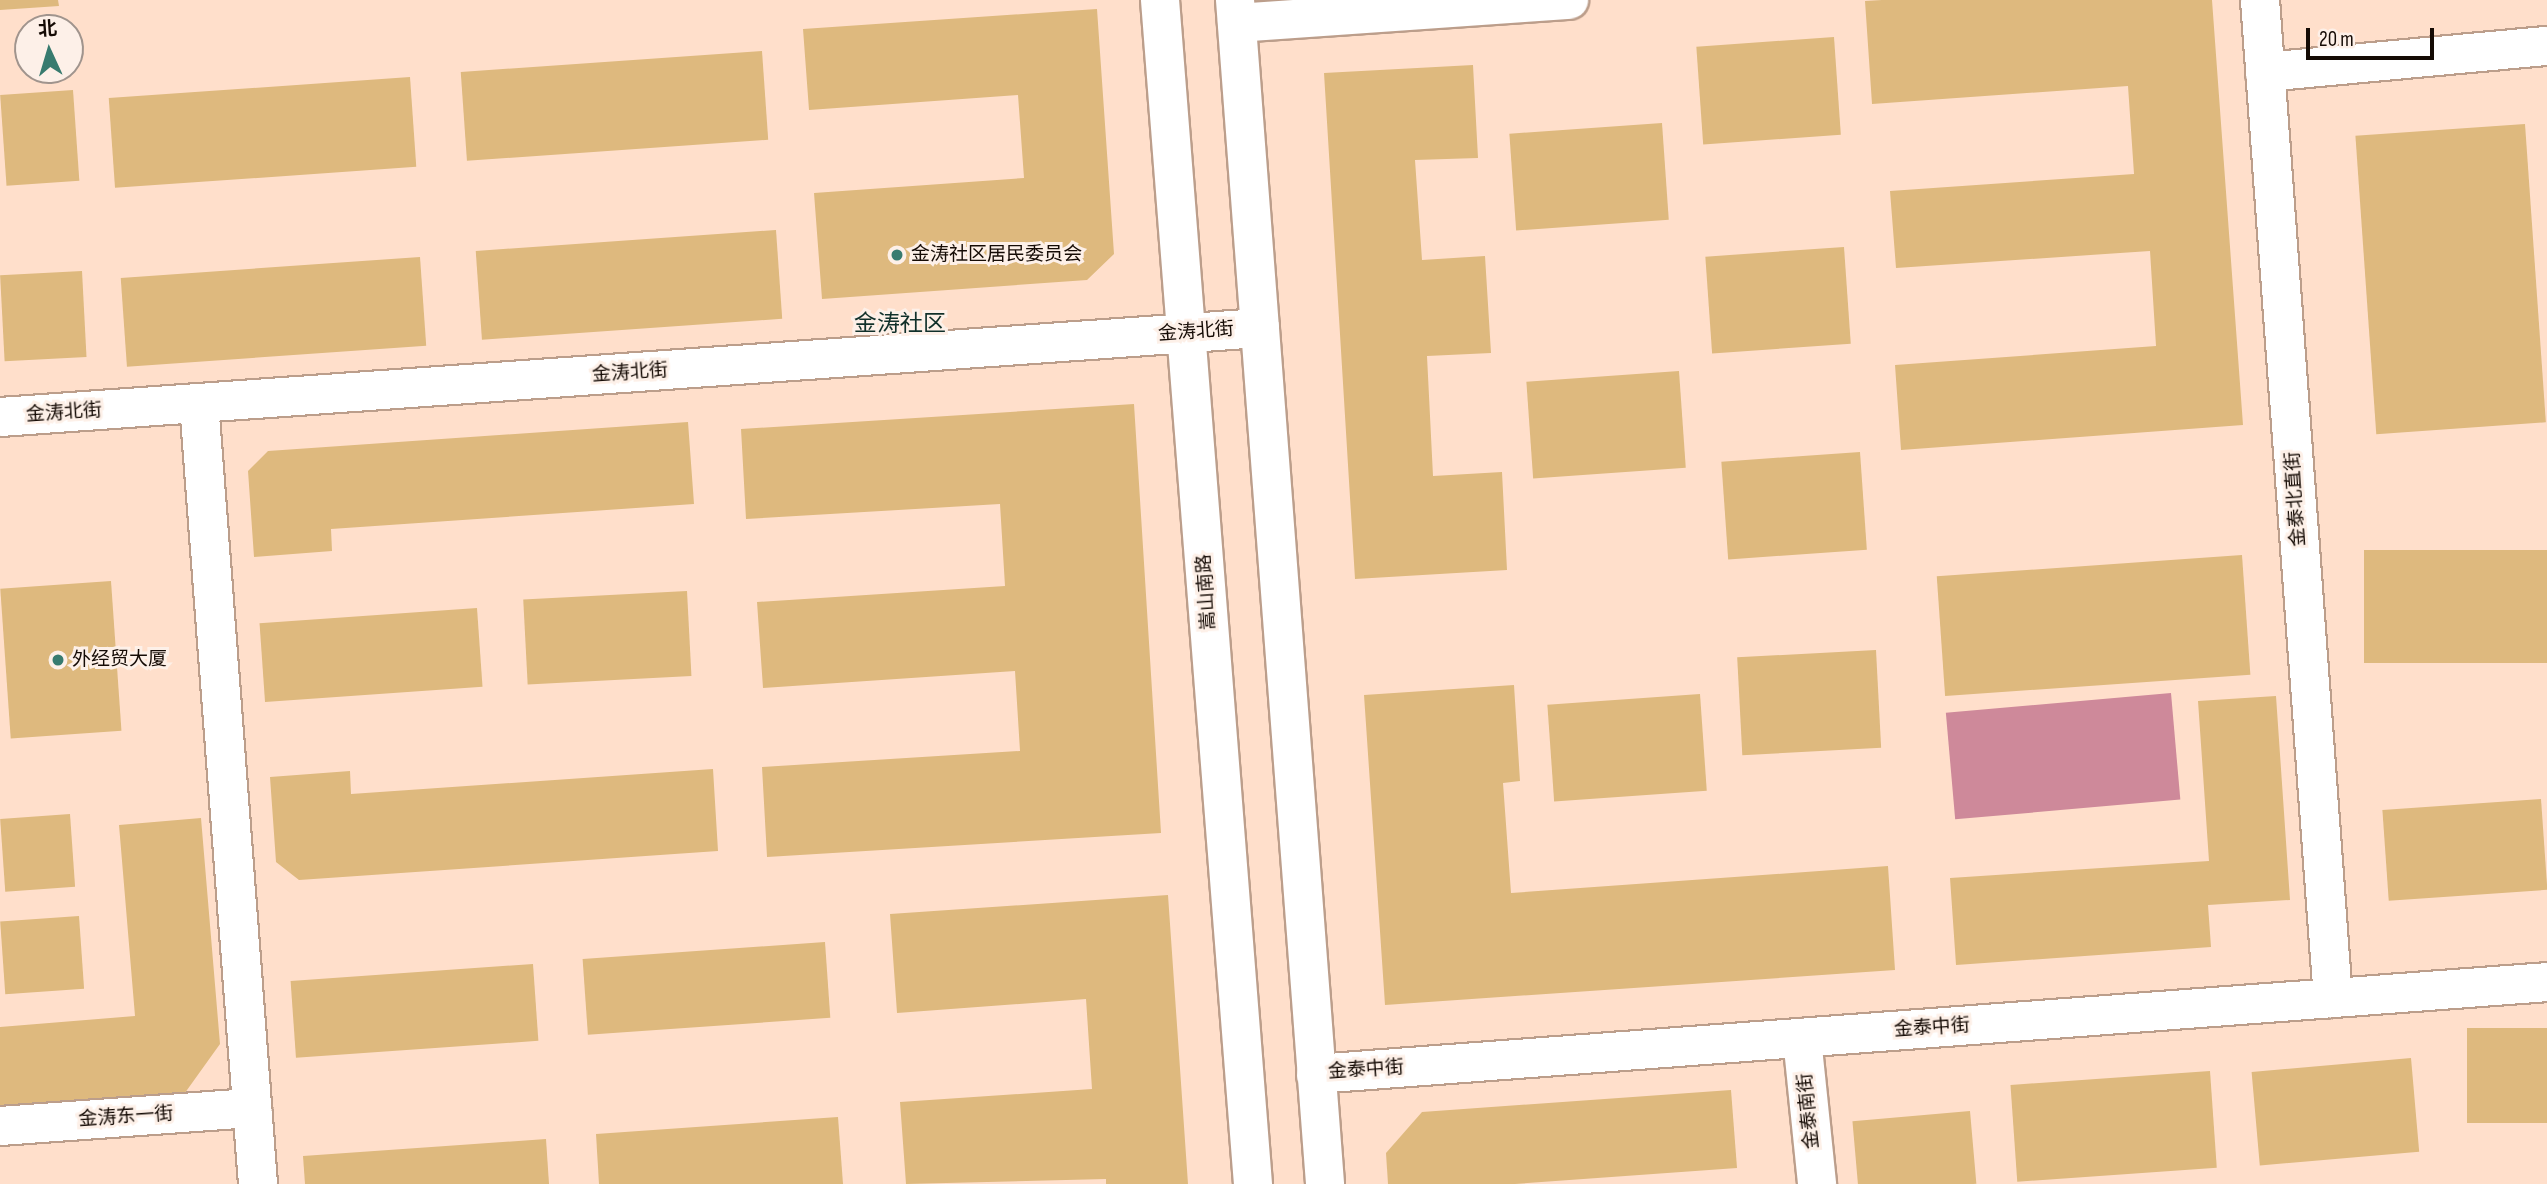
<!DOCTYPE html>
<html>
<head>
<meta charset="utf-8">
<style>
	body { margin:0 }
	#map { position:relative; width:2547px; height:1184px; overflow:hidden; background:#ffdfcb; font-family:"Sofia Sans Condensed","Noto Sans SC",sans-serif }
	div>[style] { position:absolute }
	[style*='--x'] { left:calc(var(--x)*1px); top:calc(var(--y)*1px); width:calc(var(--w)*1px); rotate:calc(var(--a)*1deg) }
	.water>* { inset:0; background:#ce899a; transform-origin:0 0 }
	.building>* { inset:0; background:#deb97e; transform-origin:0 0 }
	.roads { filter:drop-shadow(2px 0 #bc9e8b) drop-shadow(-2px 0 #bc9e8b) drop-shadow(0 2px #bc9e8b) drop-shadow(0 -2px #bc9e8b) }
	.minor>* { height:38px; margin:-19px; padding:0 19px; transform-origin:19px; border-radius:19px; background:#fff }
	.dots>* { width:19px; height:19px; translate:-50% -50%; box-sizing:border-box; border:4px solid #fdf0e8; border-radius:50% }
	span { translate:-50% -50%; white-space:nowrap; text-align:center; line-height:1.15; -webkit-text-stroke:6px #fdf0e8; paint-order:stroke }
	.poi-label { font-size:19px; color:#150b05 }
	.left { translate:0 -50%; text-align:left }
	.street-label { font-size:19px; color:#150b05 }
	.quarter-label { font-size:23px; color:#10302a }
	.north { position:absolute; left:14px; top:14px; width:70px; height:70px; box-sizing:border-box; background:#fdf0e8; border:2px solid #a0948d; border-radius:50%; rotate:356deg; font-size:19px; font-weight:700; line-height:28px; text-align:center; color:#150b05 }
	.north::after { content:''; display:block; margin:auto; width:24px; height:32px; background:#387b6f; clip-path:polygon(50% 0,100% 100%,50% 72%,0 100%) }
	.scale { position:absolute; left:2306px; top:28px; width:128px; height:32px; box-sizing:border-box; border:4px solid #150b05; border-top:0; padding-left:9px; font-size:21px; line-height:24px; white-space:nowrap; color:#150b05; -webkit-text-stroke:5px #fdf0e8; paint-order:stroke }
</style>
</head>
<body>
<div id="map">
	<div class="water">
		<div style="left:2171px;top:693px;width:107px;height:226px;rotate:85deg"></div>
	</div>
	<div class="building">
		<div style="clip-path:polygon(0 0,58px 0,59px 6px,0 10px)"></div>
		<div style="clip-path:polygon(1882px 0,2212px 0,2243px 425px,1901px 450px,1895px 365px,2156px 346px,2150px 251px,1896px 268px,1890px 191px,2134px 174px,2128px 86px,1872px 104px,1865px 1px)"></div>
		<div style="clip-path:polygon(1097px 9px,1114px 254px,1087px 280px,822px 299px,814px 193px,1024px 178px,1018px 95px,809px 110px,803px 29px)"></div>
		<div style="left:1834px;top:37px;width:98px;height:138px;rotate:86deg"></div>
		<div style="left:762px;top:51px;width:89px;height:302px;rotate:86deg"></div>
		<div style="clip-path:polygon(1473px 65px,1478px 158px,1415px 160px,1422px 260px,1485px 256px,1491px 353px,1427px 356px,1433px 476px,1502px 472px,1507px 570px,1355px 579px,1324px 73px)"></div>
		<div style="left:410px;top:77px;width:90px;height:302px;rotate:86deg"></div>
		<div style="left:73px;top:90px;width:91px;height:73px;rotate:86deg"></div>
		<div style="left:1662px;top:123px;width:97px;height:153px;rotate:86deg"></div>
		<div style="left:2525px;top:124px;width:299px;height:170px;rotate:86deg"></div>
		<div style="left:776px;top:230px;width:89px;height:301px;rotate:86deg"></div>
		<div style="left:1844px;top:247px;width:97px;height:139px;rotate:86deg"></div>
		<div style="left:420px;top:257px;width:89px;height:300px;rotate:86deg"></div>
		<div style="left:82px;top:271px;width:86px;height:82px;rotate:87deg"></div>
		<div style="left:1679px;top:371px;width:97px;height:153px;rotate:86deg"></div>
		<div style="clip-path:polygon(1134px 404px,1161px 833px,767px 857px,762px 767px,1020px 751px,1015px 671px,763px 688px,757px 602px,1005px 586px,1000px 504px,746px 519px,741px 429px)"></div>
		<div style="clip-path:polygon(688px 422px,694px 504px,331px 529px,332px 551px,254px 557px,248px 471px,268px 451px)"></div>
		<div style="left:1860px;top:452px;width:98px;height:139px;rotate:86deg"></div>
		<div style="left:2547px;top:550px;width:113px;height:183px;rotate:90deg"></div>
		<div style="left:2242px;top:555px;width:120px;height:306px;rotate:86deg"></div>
		<div style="left:111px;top:581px;width:150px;height:111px;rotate:86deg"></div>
		<div style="left:687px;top:591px;width:85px;height:164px;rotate:87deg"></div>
		<div style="left:477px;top:608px;width:79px;height:218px;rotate:86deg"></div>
		<div style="left:1876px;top:650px;width:98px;height:139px;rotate:87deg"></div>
		<div style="clip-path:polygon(1514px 685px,1520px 781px,1503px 783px,1511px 893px,1888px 866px,1895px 970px,1385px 1005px,1364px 695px)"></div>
		<div style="left:1700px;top:694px;width:97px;height:153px;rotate:86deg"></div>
		<div style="clip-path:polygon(2276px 696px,2290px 900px,2208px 905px,2211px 947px,1956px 965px,1950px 878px,2209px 861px,2198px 701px)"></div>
		<div style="clip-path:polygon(713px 769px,718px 851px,299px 880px,276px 862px,270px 777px,350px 771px,351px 794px)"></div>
		<div style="left:2541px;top:799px;width:91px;height:159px;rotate:86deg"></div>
		<div style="left:70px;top:814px;width:73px;height:70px;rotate:86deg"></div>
		<div style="clip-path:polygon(201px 818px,220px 1044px,182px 1097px,0 1112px,0 1027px,135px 1016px,119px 825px)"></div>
		<div style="clip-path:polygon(1168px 895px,1188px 1184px,1106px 1184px,1106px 1179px,906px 1184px,900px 1102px,1092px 1089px,1086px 999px,897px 1013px,890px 914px)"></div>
		<div style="left:79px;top:916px;width:73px;height:79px;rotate:86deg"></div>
		<div style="left:825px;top:942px;width:76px;height:243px;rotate:86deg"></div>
		<div style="left:533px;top:964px;width:77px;height:243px;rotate:86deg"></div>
		<div style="left:2547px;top:1028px;width:95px;height:80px;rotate:90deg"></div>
		<div style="left:2411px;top:1058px;width:94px;height:160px;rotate:85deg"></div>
		<div style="left:2210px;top:1071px;width:97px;height:200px;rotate:86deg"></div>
		<div style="clip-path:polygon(1731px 1090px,1737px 1168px,1515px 1184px,1388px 1184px,1386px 1153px,1422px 1112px)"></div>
		<div style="left:1970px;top:1111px;width:73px;height:118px;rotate:85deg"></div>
		<div style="clip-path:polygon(838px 1117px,843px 1184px,599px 1184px,596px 1134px)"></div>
		<div style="clip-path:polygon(546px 1139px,549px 1184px,305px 1184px,303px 1156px)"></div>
	</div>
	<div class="roads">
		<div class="minor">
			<div style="--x:1160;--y:0;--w:1188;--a:85.51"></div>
			<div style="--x:1235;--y:0;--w:1187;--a:85.65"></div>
			<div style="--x:2260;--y:0;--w:1001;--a:85.82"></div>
			<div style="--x:1237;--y:23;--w:333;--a:-4"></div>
			<div style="--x:2265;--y:72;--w:283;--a:-5.3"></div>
			<div style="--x:199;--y:403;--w:783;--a:85.68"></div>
			<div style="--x:0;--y:417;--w:1263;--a:-4.04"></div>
			<div style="--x:1802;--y:1038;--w:147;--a:84.1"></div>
			<div style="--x:1316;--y:1074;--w:1234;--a:-4.27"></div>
			<div style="--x:0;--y:1126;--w:253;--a:-4.1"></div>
		</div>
	</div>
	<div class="dots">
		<div style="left:897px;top:255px;background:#387b6f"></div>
		<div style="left:58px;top:660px;background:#387b6f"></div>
	</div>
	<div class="poi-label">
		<span class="left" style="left:911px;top:255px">金涛社区居民委员会</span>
		<span class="left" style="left:72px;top:660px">外经贸大厦</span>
	</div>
	<div class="street-label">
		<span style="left:1196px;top:332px;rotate:-4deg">金涛北街</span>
		<span style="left:630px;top:373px;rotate:-4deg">金涛北街</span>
		<span style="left:64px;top:413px;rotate:-4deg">金涛北街</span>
		<span style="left:2296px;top:499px;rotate:-94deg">金泰北直街</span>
		<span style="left:1207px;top:592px;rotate:-94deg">嵩山南路</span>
		<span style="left:1932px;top:1028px;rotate:-4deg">金泰中街</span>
		<span style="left:1366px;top:1070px;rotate:-4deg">金泰中街</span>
		<span style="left:1809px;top:1111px;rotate:-96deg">金泰南街</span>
		<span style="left:126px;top:1117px;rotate:-4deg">金涛东一街</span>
	</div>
	<div class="quarter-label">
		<span style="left:900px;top:324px">金涛社区</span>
	</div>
	<div class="north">北</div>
	<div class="scale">20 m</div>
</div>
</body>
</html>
